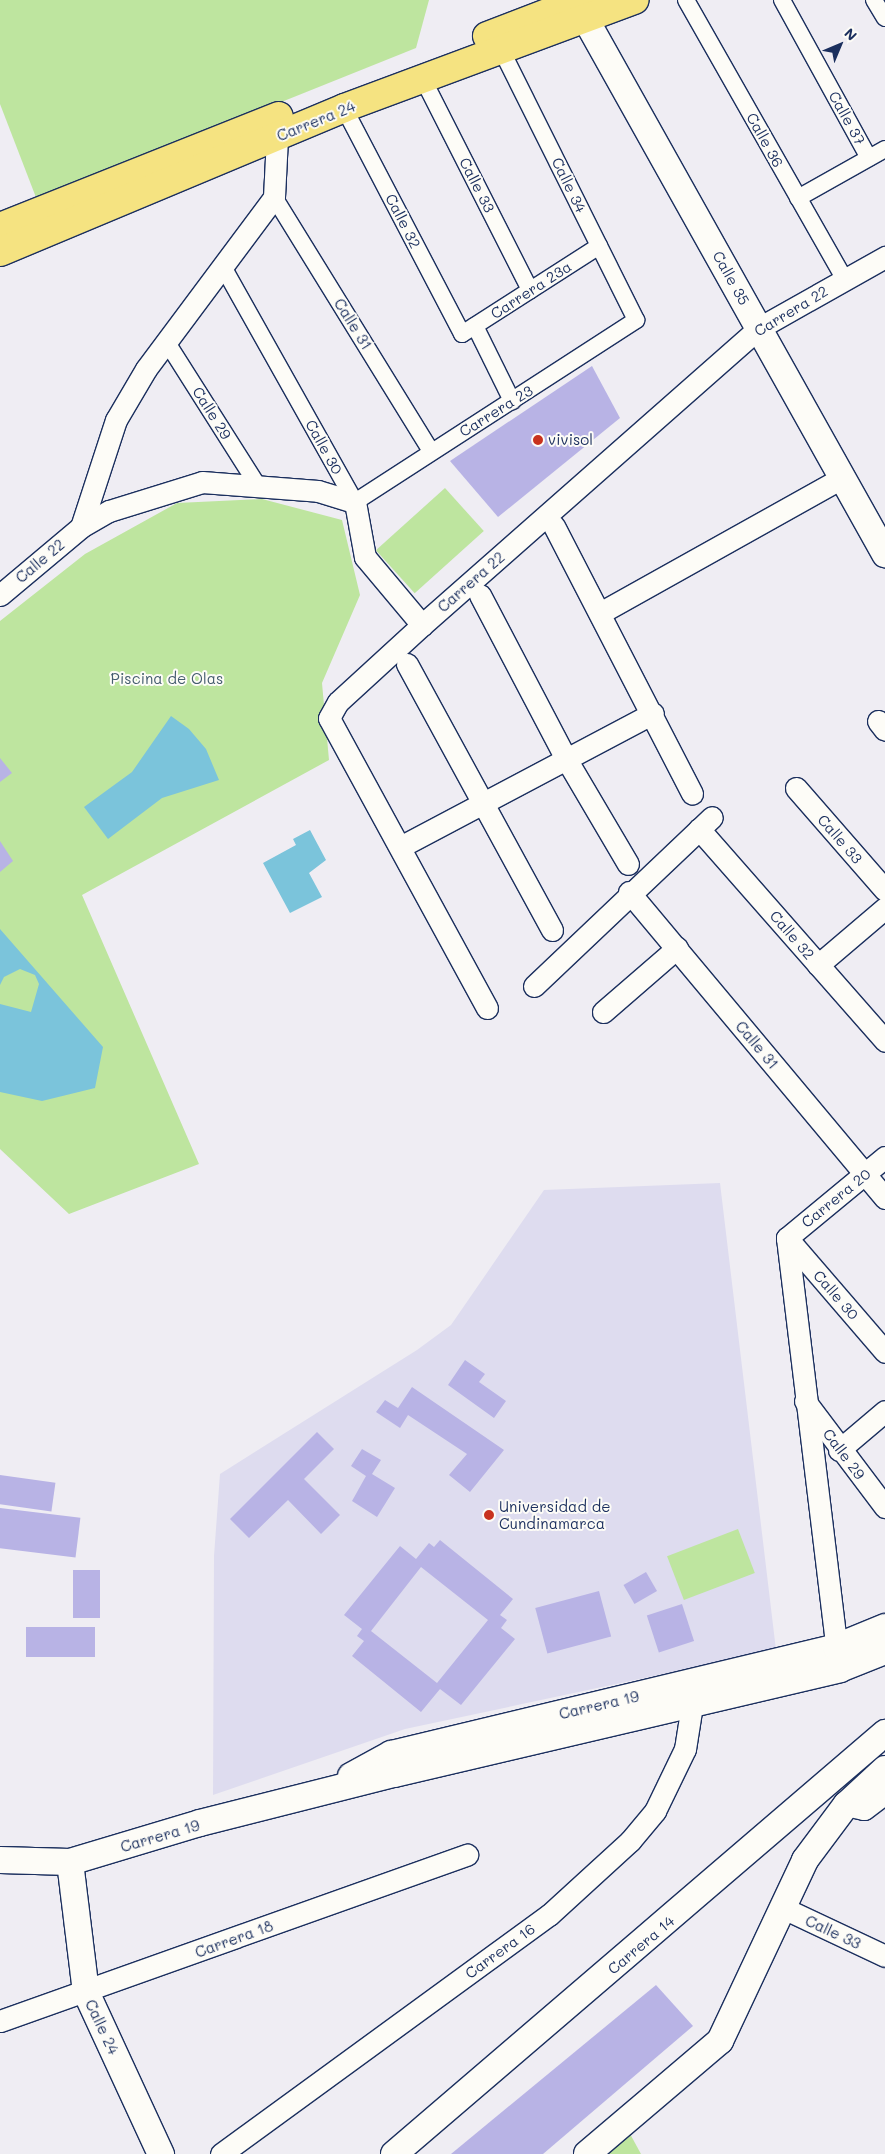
<!DOCTYPE html>
<html>
<head>
<meta charset="utf-8">
<style>
	body { margin:0 }
	#map { position:relative; width:885px; height:2154px; overflow:hidden; background:#efedf3; font-family:Mali,sans-serif }
	div>[style] { position:absolute }
	[style*='--x'] { left:calc(var(--x)*1px); top:calc(var(--y)*1px); width:calc(var(--w)*1px); rotate:calc(var(--a)*1deg) }
	.built>* { inset:0; background:#dedcef }
	.green>* { inset:0; background:#bee59f; transform-origin:0 0 }
	.water>* { inset:0; background:#7bc4db }
	.building>* { inset:0; background:#b8b3e5; transform-origin:0 0 }
	.roads { filter:drop-shadow(1px 0 #1b2f5e) drop-shadow(-1px 0 #1b2f5e) drop-shadow(0 1px #1b2f5e) drop-shadow(0 -1px #1b2f5e) }
	.pedestrian>* { height:16px; margin:-8px; padding:0 8px; transform-origin:8px; border-radius:8px; background:#fdfcf7 }
	.minor>* { height:21px; margin:-10.5px; padding:0 10.5px; transform-origin:10.5px; border-radius:10.5px; background:#fdfcf7 }
	.tertiary>* { height:26px; margin:-13px; padding:0 13px; transform-origin:13px; border-radius:13px; background:#fdfcf7 }
	.primary>* { height:28px; margin:-14px; padding:0 14px; transform-origin:14px; border-radius:14px; background:#f5e381 }
	.dots>* { width:14px; height:14px; translate:-50% -50%; box-sizing:border-box; border:2px solid #fdfcf7; border-radius:50% }
	span { translate:-50% -50%; white-space:nowrap; text-align:center; line-height:1.15; -webkit-text-stroke:4px #fdfcf7; paint-order:stroke }
	.street-label { font-size:15px; color:#1b2f5e }
	.poi-label { font-size:15px; color:#1b2f5e }
	.left { translate:0 -50%; text-align:left }
	.park-label { font-size:15px; color:#445c6e }
	.north { position:absolute; left:815px; top:20px; width:50px; height:50px; -webkit-text-stroke:4px #fdfcf7; paint-order:stroke; rotate:45deg; font-size:14px; font-weight:700; line-height:20px; text-align:center; color:#1b2f5e }
	.north::after { content:''; display:block; margin:auto; width:18px; height:22px; background:#1b2f5e; clip-path:polygon(50% 0,100% 100%,50% 72%,0 100%) }
</style>
</head>
<body>
<div id="map">
	<div class="built">
		<div style="clip-path:polygon(720px 1183px,776px 1650px,405px 1729px,213px 1795px,214px 1556px,220px 1474px,417px 1350px,451px 1325px,544px 1190px)"></div>
	</div>
	<div class="green">
		<div style="clip-path:polygon(0 0,429px 0,416px 48px,37px 200px,0 104px)"></div>
		<div style="left:445px;top:488px;width:58px;height:93px;rotate:48deg"></div>
		<div style="clip-path:polygon(262px 499px,342px 520px,360px 595px,322px 683px,329px 760px,82px 895px,199px 1164px,69px 1214px,0 1149px,0 621px,85px 554px,177px 503px)"></div>
		<div style="left:738px;top:1529px;width:47px;height:76px;rotate:69deg"></div>
		<div style="clip-path:polygon(629px 2132px,641px 2154px,604px 2154px)"></div>
	</div>
	<div class="water">
		<div style="clip-path:polygon(171px 716px,189px 729px,206px 749px,219px 780px,162px 798px,108px 839px,84px 807px,132px 772px)"></div>
		<div style="clip-path:polygon(310px 830px,326px 860px,309px 873px,322px 897px,290px 913px,263px 863px,296px 845px,293px 839px)"></div>
		<div style="clip-path:polygon(0 929px,103px 1047px,95px 1088px,42px 1101px,0 1092px,0 1004px,31px 1012px,39px 984px,35px 975px,20px 969px,4px 977px,0 985px)"></div>
	</div>
	<div class="building">
		<div style="clip-path:polygon(592px 366px,620px 418px,498px 517px,450px 461px)"></div>
		<div style="clip-path:polygon(0 758px,12px 773px,0 782px)"></div>
		<div style="clip-path:polygon(0 841px,13px 861px,0 872px)"></div>
		<div style="clip-path:polygon(465px 1360px,485px 1374px,479px 1382px,506px 1401px,494px 1418px,448px 1385px)"></div>
		<div style="clip-path:polygon(412px 1387px,504px 1450px,470px 1492px,449px 1475px,467px 1454px,408px 1415px,400px 1428px,376px 1412px,385px 1400px,398px 1408px)"></div>
		<div style="clip-path:polygon(317px 1432px,334px 1449px,304px 1479px,340px 1515px,321px 1534px,288px 1500px,249px 1538px,230px 1519px)"></div>
		<div style="clip-path:polygon(362px 1449px,381px 1460px,372px 1474px,395px 1488px,377px 1517px,352px 1501px,366px 1476px,351px 1466px)"></div>
		<div style="left:0;top:1475px;width:56px;height:29px;rotate:8deg"></div>
		<div style="left:0;top:1508px;width:81px;height:40px;rotate:7deg"></div>
		<div style="clip-path:polygon(evenodd,440px 1540px,513px 1599px,500px 1615px,507px 1620px,501px 1628px,515px 1639px,461px 1705px,440px 1689px,421px 1712px,352px 1656px,364px 1641px,357px 1636px,362px 1629px,344px 1615px,400px 1546px,416px 1559px,429px 1543px,434px 1547px,440px 1540px,421px 1567px,488px 1620px,437px 1683px,371px 1631px,421px 1567px)"></div>
		<div style="left:73px;top:1570px;width:27px;height:48px"></div>
		<div style="left:646px;top:1572px;width:22px;height:26px;rotate:60deg"></div>
		<div style="left:599px;top:1591px;width:47px;height:66px;rotate:75deg"></div>
		<div style="left:682px;top:1604px;width:39px;height:37px;rotate:72deg"></div>
		<div style="left:26px;top:1627px;width:69px;height:30px"></div>
		<div style="clip-path:polygon(656px 1985px,693px 2026px,543px 2154px,451px 2154px)"></div>
	</div>
	<div class="roads">
		<div class="pedestrian">
			<div style="--x:686;--y:0;--w:322;--a:60.4"></div>
			<div style="--x:782;--y:0;--w:180;--a:61.2"></div>
			<div style="--x:874;--y:0;--w:21;--a:59"></div>
			<div style="--x:423;--y:79;--w:237;--a:63.1"></div>
			<div style="--x:344;--y:108;--w:255;--a:62.4"></div>
			<div style="--x:462;--y:334;--w:163;--a:-32.7"></div>
			<div style="--x:274;--y:197;--w:299;--a:58.3"></div>
			<div style="--x:798;--y:198;--w:100;--a:-29.4"></div>
			<div style="--x:222;--y:265;--w:272;--a:60.7"></div>
			<div style="--x:355;--y:502;--w:335;--a:-32.9"></div>
			<div style="--x:636;--y:320;--w:301;--a:-116.5"></div>
			<div style="--x:475;--y:326;--w:84;--a:63.7"></div>
			<div style="--x:166;--y:341;--w:172;--a:57.6"></div>
		</div>
		<div class="minor">
			<div style="--x:554;--y:526;--w:301;--a:62.7"></div>
			<div style="--x:81;--y:527;--w:113;--a:-71.9"></div>
			<div style="--x:116;--y:420;--w:59;--a:-59.5"></div>
			<div style="--x:146;--y:369;--w:214;--a:-53.3"></div>
			<div style="--x:274;--y:197;--w:60;--a:-87.1"></div>
			<div style="--x:0;--y:595;--w:106;--a:-40"></div>
			<div style="--x:81;--y:527;--w:32;--a:-30"></div>
			<div style="--x:109;--y:511;--w:97;--a:-17.3"></div>
			<div style="--x:202;--y:482;--w:116;--a:4.4"></div>
			<div style="--x:318;--y:491;--w:39;--a:17"></div>
			<div style="--x:355;--y:502;--w:56;--a:79.7"></div>
			<div style="--x:365;--y:557;--w:89;--a:50"></div>
			<div style="--x:480;--y:595;--w:183;--a:62.3"></div>
			<div style="--x:565;--y:757;--w:124;--a:59.5"></div>
			<div style="--x:600;--y:613;--w:275;--a:-29.2"></div>
			<div style="--x:407;--y:664;--w:303;--a:61.4"></div>
			<div style="--x:878;--y:721;--w:11;--a:52"></div>
			<div style="--x:796;--y:788;--w:135;--a:48.9"></div>
			<div style="--x:699;--y:829;--w:282;--a:48.7"></div>
			<div style="--x:400;--y:847;--w:286;--a:-27.9"></div>
			<div style="--x:629;--y:892;--w:399;--a:50.1"></div>
			<div style="--x:818;--y:965;--w:88;--a:-40.4"></div>
			<div style="--x:534;--y:986;--w:245;--a:-43.5"></div>
			<div style="--x:487;--y:1008;--w:330;--a:-118.6"></div>
			<div style="--x:329;--y:718;--w:18;--a:-61"></div>
			<div style="--x:338;--y:702;--w:114;--a:-42.5"></div>
			<div style="--x:422;--y:625;--w:449;--a:-41.4"></div>
			<div style="--x:759;--y:328;--w:145;--a:-29.4"></div>
			<div style="--x:603;--y:1012;--w:98;--a:-40.9"></div>
			<div style="--x:787;--y:1238;--w:427;--a:83.1"></div>
			<div style="--x:787;--y:1238;--w:150;--a:49.3"></div>
			<div style="--x:787;--y:1238;--w:127;--a:-39.6"></div>
			<div style="--x:805;--y:1401;--w:133;--a:53"></div>
			<div style="--x:839;--y:1450;--w:60;--a:-40.3"></div>
			<div style="--x:846;--y:1805;--w:18;--a:13"></div>
			<div style="--x:864;--y:1809;--w:26;--a:-37"></div>
			<div style="--x:781;--y:1907;--w:115;--a:25.2"></div>
			<div style="--x:0;--y:2021;--w:496;--a:-19.6"></div>
			<div style="--x:221;--y:2154;--w:406;--a:-36.1"></div>
			<div style="--x:549;--y:1915;--w:110;--a:-42.4"></div>
			<div style="--x:630;--y:1841;--w:39;--a:-50"></div>
			<div style="--x:655;--y:1811;--w:69;--a:-64.2"></div>
			<div style="--x:685;--y:1749;--w:45;--a:-81"></div>
			<div style="--x:692;--y:1705;--w:16;--a:-97"></div>
		</div>
		<div class="tertiary">
			<div style="--x:576;--y:2;--w:633;--a:60.76"></div>
			<div style="--x:351;--y:1776;--w:46;--a:-28.8"></div>
			<div style="--x:391;--y:1754;--w:458;--a:-13.5"></div>
			<div style="--x:836;--y:1647;--w:53;--a:-22.2"></div>
			<div style="--x:0;--y:1860;--w:70;--a:1.6"></div>
			<div style="--x:70;--y:1862;--w:136;--a:-16.7"></div>
			<div style="--x:200;--y:1823;--w:200;--a:-14.2"></div>
			<div style="--x:394;--y:1774;--w:458;--a:-13.2"></div>
			<div style="--x:840;--y:1669;--w:48;--a:-21.8"></div>
			<div style="--x:70;--y:1862;--w:131;--a:83"></div>
			<div style="--x:86;--y:1992;--w:179;--a:65.2"></div>
			<div style="--x:394;--y:2154;--w:647;--a:-40.61"></div>
			<div style="--x:587;--y:2154;--w:175;--a:-40.4"></div>
			<div style="--x:720;--y:2041;--w:200;--a:-64.8"></div>
			<div style="--x:805;--y:1860;--w:69;--a:-53.3"></div>
			<div style="--x:846;--y:1805;--w:53;--a:-42.7"></div>
		</div>
		<div class="primary">
			<div style="--x:487;--y:36;--w:101;--a:-21"></div>
			<div style="--x:0;--y:227;--w:300;--a:-21.7"></div>
			<div style="--x:0;--y:252;--w:373;--a:-22.7"></div>
			<div style="--x:344;--y:108;--w:310;--a:-20.4"></div>
		</div>
	</div>
	<div class="dots">
		<div style="left:538px;top:440px;background:#c8321e"></div>
		<div style="left:489px;top:1515px;background:#c8321e"></div>
	</div>
	<div class="street-label">
		<span style="left:847px;top:118px;rotate:61deg">Calle 37</span>
		<span style="left:316px;top:121px;rotate:-22deg">Carrera 24</span>
		<span style="left:765px;top:140px;rotate:61deg">Calle 36</span>
		<span style="left:477px;top:185px;rotate:63deg">Calle 33</span>
		<span style="left:569px;top:185px;rotate:64deg">Calle 34</span>
		<span style="left:403px;top:221px;rotate:63deg">Calle 32</span>
		<span style="left:731px;top:278px;rotate:61deg">Calle 35</span>
		<span style="left:531px;top:290px;rotate:-33deg">Carrera 23a</span>
		<span style="left:791px;top:311px;rotate:-31deg">Carrera 22</span>
		<span style="left:353px;top:324px;rotate:58deg">Calle 31</span>
		<span style="left:496px;top:411px;rotate:-32deg">Carrera 23</span>
		<span style="left:212px;top:413px;rotate:58deg">Calle 29</span>
		<span style="left:324px;top:447px;rotate:61deg">Calle 30</span>
		<span style="left:40px;top:561px;rotate:-40deg">Calle 22</span>
		<span style="left:471px;top:582px;rotate:-41deg">Carrera 22</span>
		<span style="left:840px;top:839px;rotate:49deg">Calle 33</span>
		<span style="left:792px;top:935px;rotate:49deg">Calle 32</span>
		<span style="left:757px;top:1045px;rotate:50deg">Calle 31</span>
		<span style="left:836px;top:1198px;rotate:-39deg">Carrera 20</span>
		<span style="left:836px;top:1295px;rotate:49deg">Calle 30</span>
		<span style="left:844px;top:1454px;rotate:53deg">Calle 29</span>
		<span style="left:599px;top:1705px;rotate:-13deg">Carrera 19</span>
		<span style="left:160px;top:1836px;rotate:-16deg">Carrera 19</span>
		<span style="left:833px;top:1932px;rotate:25deg">Calle 33</span>
		<span style="left:234px;top:1939px;rotate:-20deg">Carrera 18</span>
		<span style="left:641px;top:1945px;rotate:-40deg">Carrera 14</span>
		<span style="left:500px;top:1951px;rotate:-36deg">Carrera 16</span>
		<span style="left:102px;top:2027px;rotate:65deg">Calle 24</span>
	</div>
	<div class="poi-label">
		<span class="left" style="left:548px;top:440px">vivisol</span>
		<span class="left" style="left:499px;top:1515px">Universidad de<br>Cundinamarca</span>
	</div>
	<div class="park-label">
		<span style="left:167px;top:679px">Piscina de Olas</span>
	</div>
	<div class="north">N</div>
</div>
</body>
</html>
